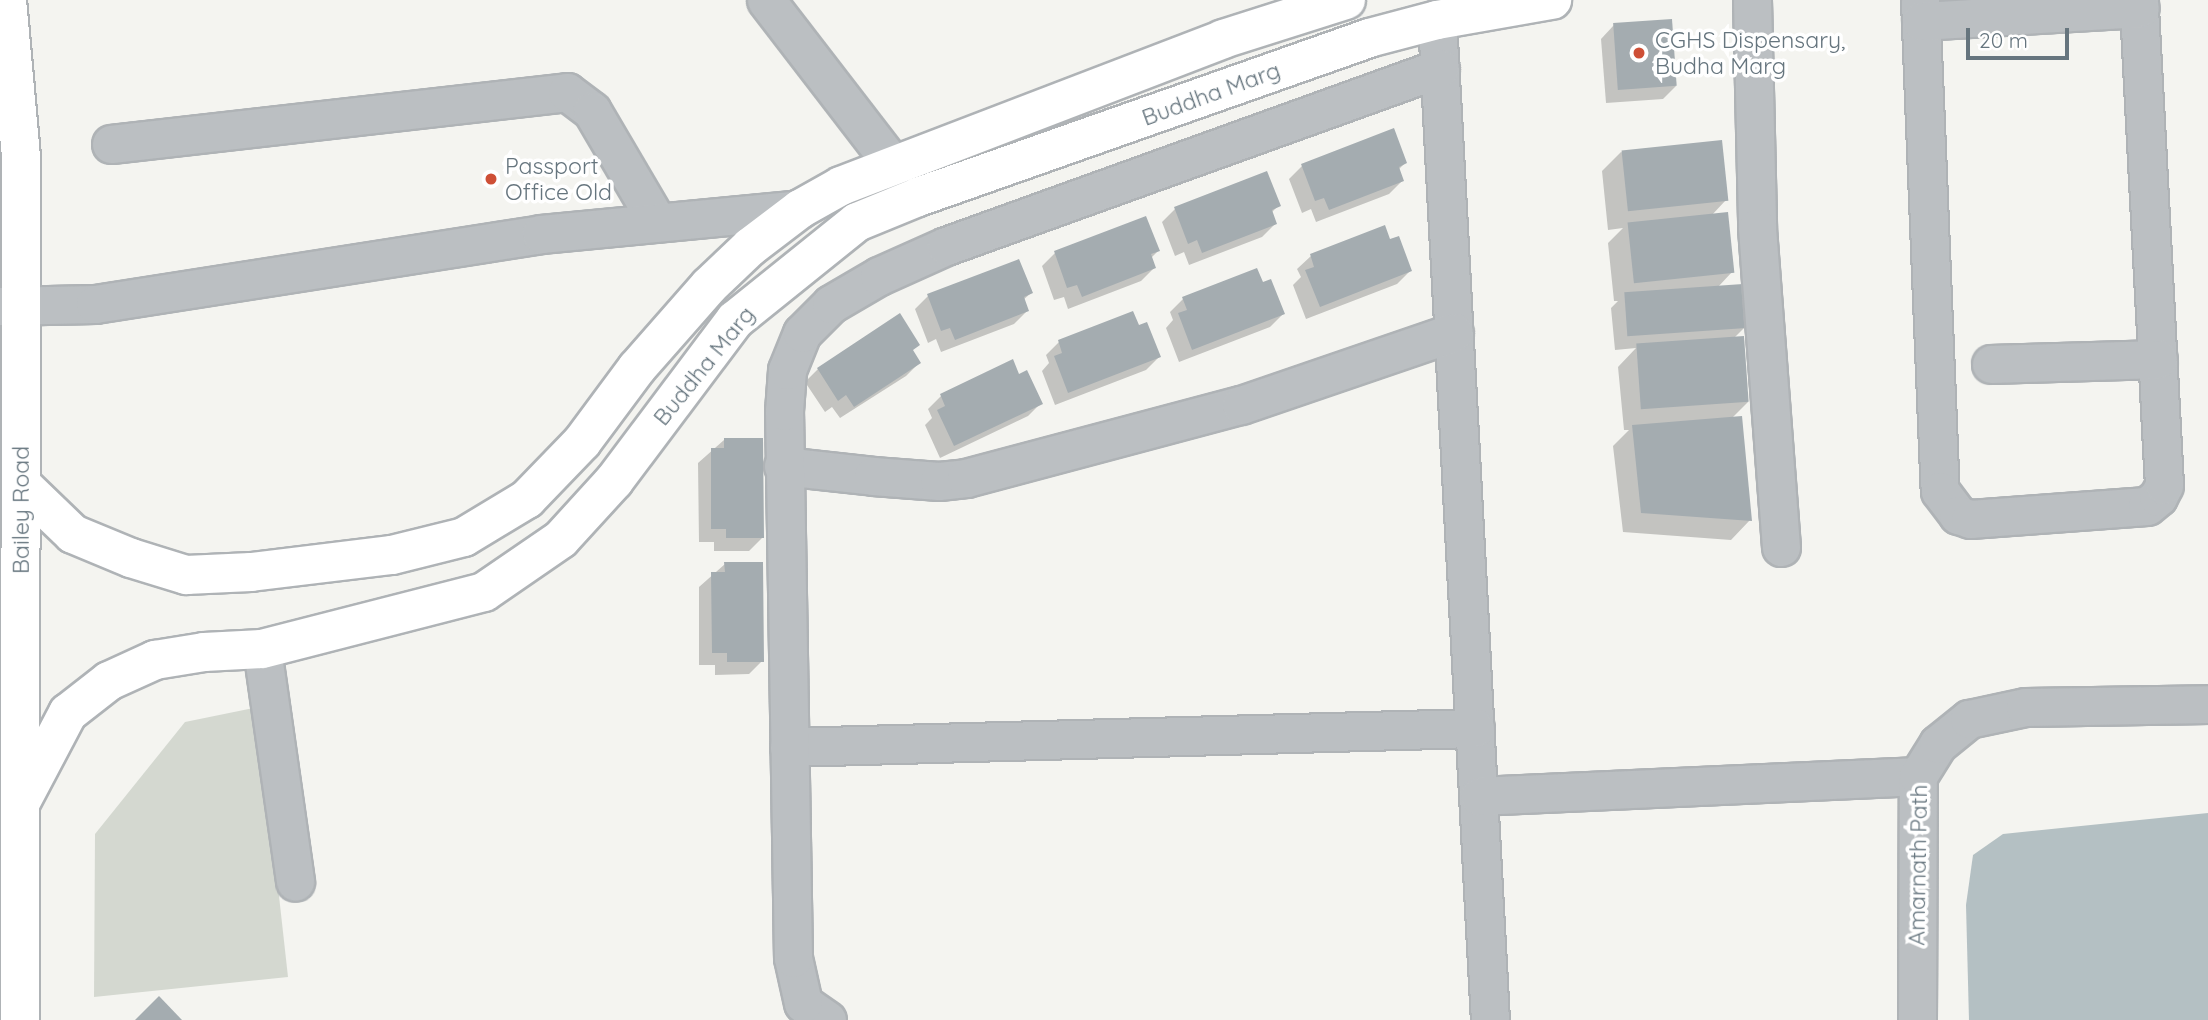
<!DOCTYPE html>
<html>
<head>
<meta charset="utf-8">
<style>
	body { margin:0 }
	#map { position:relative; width:2208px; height:1020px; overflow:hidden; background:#f4f4f0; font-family:Quicksand,sans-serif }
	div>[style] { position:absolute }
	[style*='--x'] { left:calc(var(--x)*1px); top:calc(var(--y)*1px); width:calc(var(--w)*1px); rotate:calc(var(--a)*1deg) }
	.green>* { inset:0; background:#d4d8d0 }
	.water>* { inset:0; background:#b4c0c3 }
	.shadow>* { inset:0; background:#0003 }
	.building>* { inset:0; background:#a4acb0; transform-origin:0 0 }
	.roads { filter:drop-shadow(2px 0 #afb3b6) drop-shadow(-2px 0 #afb3b6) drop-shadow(0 2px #afb3b6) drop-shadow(0 -2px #afb3b6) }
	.minor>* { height:37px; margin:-18.5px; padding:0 18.5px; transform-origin:18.5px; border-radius:18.5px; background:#bbbfc2 }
	.major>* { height:38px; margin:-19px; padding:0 19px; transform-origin:19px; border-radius:19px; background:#fff }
	.highway>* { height:38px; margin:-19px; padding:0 19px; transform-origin:19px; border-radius:19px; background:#fff }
	.dots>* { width:19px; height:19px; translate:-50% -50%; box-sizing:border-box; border:4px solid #fff; border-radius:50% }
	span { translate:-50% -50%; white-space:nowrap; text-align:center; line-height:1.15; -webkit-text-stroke:7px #fff; paint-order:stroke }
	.poi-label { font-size:23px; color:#66757e }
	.left { translate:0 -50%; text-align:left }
	.street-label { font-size:23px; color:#66757e }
	.scale { position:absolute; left:1966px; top:28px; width:103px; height:32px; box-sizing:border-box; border:4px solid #66757e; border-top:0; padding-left:9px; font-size:21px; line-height:24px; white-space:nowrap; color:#66757e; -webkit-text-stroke:5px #fff; paint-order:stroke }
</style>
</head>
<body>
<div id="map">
	<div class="green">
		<div style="clip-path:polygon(258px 707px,288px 977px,94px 997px,95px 834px,185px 722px)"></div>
	</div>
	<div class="water">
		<div style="clip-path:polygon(2208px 813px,2208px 1020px,1969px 1020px,1966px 905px,1973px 855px,2003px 834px)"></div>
	</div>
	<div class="shadow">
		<div style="clip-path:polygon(1614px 25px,1676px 86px,1663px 99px,1606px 103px,1601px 39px)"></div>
		<div style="clip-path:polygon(1621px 152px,1726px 200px,1711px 216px,1732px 272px,1718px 287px,1745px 327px,1733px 339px,1748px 402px,1731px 419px,1750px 520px,1731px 540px,1623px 532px,1613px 446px,1629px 430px,1624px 430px,1618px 367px,1636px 348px,1615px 350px,1611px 308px,1618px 301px,1614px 301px,1608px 243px,1623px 228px,1608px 230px,1602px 171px)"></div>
		<div style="clip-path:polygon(1405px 163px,1398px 170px,1402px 181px,1389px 194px,1316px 222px,1311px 209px,1302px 213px,1289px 179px,1302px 166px)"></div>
		<div style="clip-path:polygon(1278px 206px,1271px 213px,1275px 224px,1262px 237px,1189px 265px,1184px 252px,1175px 256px,1162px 222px,1175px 209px)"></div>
		<div style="clip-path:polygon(1145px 218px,1158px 251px,1151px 258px,1154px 268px,1141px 281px,1068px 309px,1064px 297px,1054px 300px,1042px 266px,1055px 253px)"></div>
		<div style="clip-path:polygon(1384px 227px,1389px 242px,1410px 271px,1397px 284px,1306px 319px,1293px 285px,1301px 277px,1297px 269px,1311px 256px)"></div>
		<div style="clip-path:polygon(1018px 261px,1031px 293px,1023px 300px,1027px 311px,1014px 324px,941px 352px,936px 339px,928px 343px,915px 309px,928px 296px)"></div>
		<div style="clip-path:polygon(1262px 285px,1283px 314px,1270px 327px,1179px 362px,1166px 328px,1173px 320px,1170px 312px,1183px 299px)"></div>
		<div style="clip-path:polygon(1138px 327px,1159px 357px,1146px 370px,1055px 405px,1042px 371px,1049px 363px,1046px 355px,1059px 342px)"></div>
		<div style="clip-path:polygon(912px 351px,919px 363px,906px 376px,840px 418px,832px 407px,825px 412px,805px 382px,818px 369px)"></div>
		<div style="clip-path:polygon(1018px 376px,1041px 403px,1028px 416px,940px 458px,925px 425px,932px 418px,928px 409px,941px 396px)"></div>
		<div style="clip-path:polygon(724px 440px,762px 538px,749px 551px,714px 551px,714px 542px,699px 542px,698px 463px)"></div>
		<div style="clip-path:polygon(725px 564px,762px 661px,749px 674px,715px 675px,715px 665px,699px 665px,699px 587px)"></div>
	</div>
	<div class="building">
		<div style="left:1672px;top:19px;width:67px;height:59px;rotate:86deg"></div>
		<div style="clip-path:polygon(1394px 128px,1407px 163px,1399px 167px,1404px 181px,1329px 210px,1324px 198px,1315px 201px,1301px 164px)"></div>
		<div style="left:1722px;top:140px;width:61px;height:101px;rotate:84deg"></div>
		<div style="clip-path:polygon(1267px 171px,1281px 206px,1272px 210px,1277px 224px,1202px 253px,1197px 240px,1188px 244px,1174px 207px)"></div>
		<div style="left:1728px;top:212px;width:61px;height:101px;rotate:84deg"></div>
		<div style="clip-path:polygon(1146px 216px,1160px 251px,1151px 254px,1156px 268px,1082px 297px,1077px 285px,1067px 288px,1054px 251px)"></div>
		<div style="clip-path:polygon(1385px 225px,1390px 239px,1399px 236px,1412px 271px,1320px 307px,1305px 270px,1314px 267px,1310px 254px)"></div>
		<div style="clip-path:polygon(1019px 259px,1033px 293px,1024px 297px,1029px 311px,955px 340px,950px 328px,941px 331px,927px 294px)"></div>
		<div style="clip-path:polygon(1257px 268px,1263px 282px,1271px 279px,1285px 314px,1192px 350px,1178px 313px,1187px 310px,1182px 297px)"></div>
		<div style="left:1743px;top:284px;width:44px;height:119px;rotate:86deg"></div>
		<div style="clip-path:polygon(1133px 311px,1139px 325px,1147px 322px,1161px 357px,1068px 393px,1054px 356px,1062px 353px,1058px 340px)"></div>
		<div style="clip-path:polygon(900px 313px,920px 345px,913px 350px,921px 363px,854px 407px,846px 395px,838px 401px,817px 368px)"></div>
		<div style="left:1744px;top:336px;width:66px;height:108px;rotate:86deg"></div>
		<div style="clip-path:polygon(1013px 359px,1019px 374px,1027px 370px,1043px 404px,954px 446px,937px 410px,945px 406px,940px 394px)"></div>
		<div style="clip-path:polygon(1742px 416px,1752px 521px,1641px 513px,1632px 425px)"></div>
		<div style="clip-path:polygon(724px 438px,763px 438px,764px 538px,726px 538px,726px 529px,711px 529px,711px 448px,724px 448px)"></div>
		<div style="clip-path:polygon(724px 562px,763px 562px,764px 662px,727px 662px,727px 653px,712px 653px,711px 572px,725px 572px)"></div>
		<div style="clip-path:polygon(159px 996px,182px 1020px,135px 1020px)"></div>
	</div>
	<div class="roads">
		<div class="minor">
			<div style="--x:766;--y:0;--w:241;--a:52.4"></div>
			<div style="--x:1752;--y:0;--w:228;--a:88.7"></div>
			<div style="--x:1757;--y:228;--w:320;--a:85.7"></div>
			<div style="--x:1920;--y:0;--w:491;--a:87.7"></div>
			<div style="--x:1940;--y:491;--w:30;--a:53"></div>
			<div style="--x:1958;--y:515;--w:13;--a:18"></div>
			<div style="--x:1970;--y:519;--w:177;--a:-4.2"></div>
			<div style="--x:2147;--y:506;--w:14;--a:-39"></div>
			<div style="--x:2158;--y:497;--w:13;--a:-63"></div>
			<div style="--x:2164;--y:485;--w:486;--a:-93"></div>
			<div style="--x:1437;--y:20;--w:1001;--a:86.97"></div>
			<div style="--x:1921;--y:21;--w:219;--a:-3.4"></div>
			<div style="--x:111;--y:144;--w:459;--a:-6.5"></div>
			<div style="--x:567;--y:92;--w:31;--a:37"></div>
			<div style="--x:592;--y:111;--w:129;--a:59.6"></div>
			<div style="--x:0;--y:306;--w:95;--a:-1.2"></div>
			<div style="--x:95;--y:304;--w:451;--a:-8.9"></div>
			<div style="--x:541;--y:234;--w:260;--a:-5.5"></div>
			<div style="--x:1991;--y:364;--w:167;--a:-1.7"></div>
			<div style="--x:783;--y:466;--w:91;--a:6.3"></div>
			<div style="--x:873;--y:476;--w:66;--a:4.3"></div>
			<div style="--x:939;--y:481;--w:27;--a:-6"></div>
			<div style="--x:966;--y:478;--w:285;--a:-14.9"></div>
			<div style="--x:1241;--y:405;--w:225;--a:-18.9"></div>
			<div style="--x:262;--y:649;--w:235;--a:81.9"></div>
			<div style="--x:789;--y:747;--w:686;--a:-1.59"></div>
			<div style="--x:1479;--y:796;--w:439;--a:-2.6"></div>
			<div style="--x:827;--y:1020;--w:29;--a:-145"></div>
			<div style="--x:803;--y:1003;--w:46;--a:-102.5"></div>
			<div style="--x:793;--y:958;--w:547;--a:-90.94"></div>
			<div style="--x:784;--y:411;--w:41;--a:-85.8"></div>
			<div style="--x:787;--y:370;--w:40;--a:-68"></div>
			<div style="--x:802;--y:333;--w:41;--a:-45"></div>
			<div style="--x:831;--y:304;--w:56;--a:-30.3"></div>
			<div style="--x:879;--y:276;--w:73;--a:-24.1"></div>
			<div style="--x:946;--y:246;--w:525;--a:-19.82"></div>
			<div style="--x:1917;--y:1020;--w:244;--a:-89.8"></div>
			<div style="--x:1918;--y:776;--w:38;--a:-58"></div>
			<div style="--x:1938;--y:744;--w:40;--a:-39"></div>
			<div style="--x:1969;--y:719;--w:57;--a:-12.1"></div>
			<div style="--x:2025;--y:707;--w:183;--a:-0.9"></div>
		</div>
		<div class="major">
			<div style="--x:21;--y:484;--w:72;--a:43.9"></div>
			<div style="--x:73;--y:534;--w:63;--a:22.5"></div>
			<div style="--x:131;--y:558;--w:58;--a:17.2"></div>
			<div style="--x:186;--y:575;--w:65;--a:-2.6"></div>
			<div style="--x:251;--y:572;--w:142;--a:-6.9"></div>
			<div style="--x:392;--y:555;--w:74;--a:-14"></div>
			<div style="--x:464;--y:537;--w:74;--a:-31.1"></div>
			<div style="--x:527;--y:499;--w:79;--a:-46"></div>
			<div style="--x:582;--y:442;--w:92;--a:-53.4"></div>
			<div style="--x:637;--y:368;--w:109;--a:-48.7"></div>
			<div style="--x:709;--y:286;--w:57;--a:-43.6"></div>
			<div style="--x:750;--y:247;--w:63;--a:-37.2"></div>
			<div style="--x:800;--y:209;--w:47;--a:-29.3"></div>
			<div style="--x:841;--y:186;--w:409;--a:-21"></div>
			<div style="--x:1223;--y:39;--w:129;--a:-17.6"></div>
			<div style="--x:21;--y:802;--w:101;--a:-62.2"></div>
			<div style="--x:68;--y:713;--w:52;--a:-38"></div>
			<div style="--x:109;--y:681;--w:51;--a:-24.5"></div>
			<div style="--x:155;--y:660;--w:50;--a:-9.3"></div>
			<div style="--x:204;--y:652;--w:58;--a:-3"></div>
			<div style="--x:262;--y:649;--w:229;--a:-14.4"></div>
			<div style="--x:484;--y:592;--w:93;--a:-34.5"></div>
			<div style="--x:561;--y:539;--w:79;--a:-47.6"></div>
			<div style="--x:614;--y:481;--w:201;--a:-53.1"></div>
			<div style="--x:735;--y:320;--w:156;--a:-38.8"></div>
			<div style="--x:857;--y:222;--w:66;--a:-22.3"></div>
			<div style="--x:918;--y:197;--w:478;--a:-19.4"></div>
			<div style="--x:1369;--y:38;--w:70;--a:-14.8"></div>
			<div style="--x:1437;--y:20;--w:117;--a:-9.9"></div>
		</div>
		<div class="highway">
			<div style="--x:7;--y:0;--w:158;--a:84.9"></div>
			<div style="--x:21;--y:157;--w:863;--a:90.07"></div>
		</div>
	</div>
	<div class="dots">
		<div style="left:1639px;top:53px;background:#ce4f36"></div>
		<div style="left:491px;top:179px;background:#ce4f36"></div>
	</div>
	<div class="poi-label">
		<span class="left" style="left:1655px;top:53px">CGHS Dispensary,<br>Budha Marg</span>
		<span class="left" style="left:505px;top:179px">Passport<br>Office Old</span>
	</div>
	<div class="street-label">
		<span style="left:1211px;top:94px;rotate:-20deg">Buddha Marg</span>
		<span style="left:704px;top:366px;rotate:-51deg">Buddha Marg</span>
		<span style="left:21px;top:510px;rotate:-90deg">Bailey Road</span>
		<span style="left:1918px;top:865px;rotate:-89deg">Amarnath Path</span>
	</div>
	<div class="scale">20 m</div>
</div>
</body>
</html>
